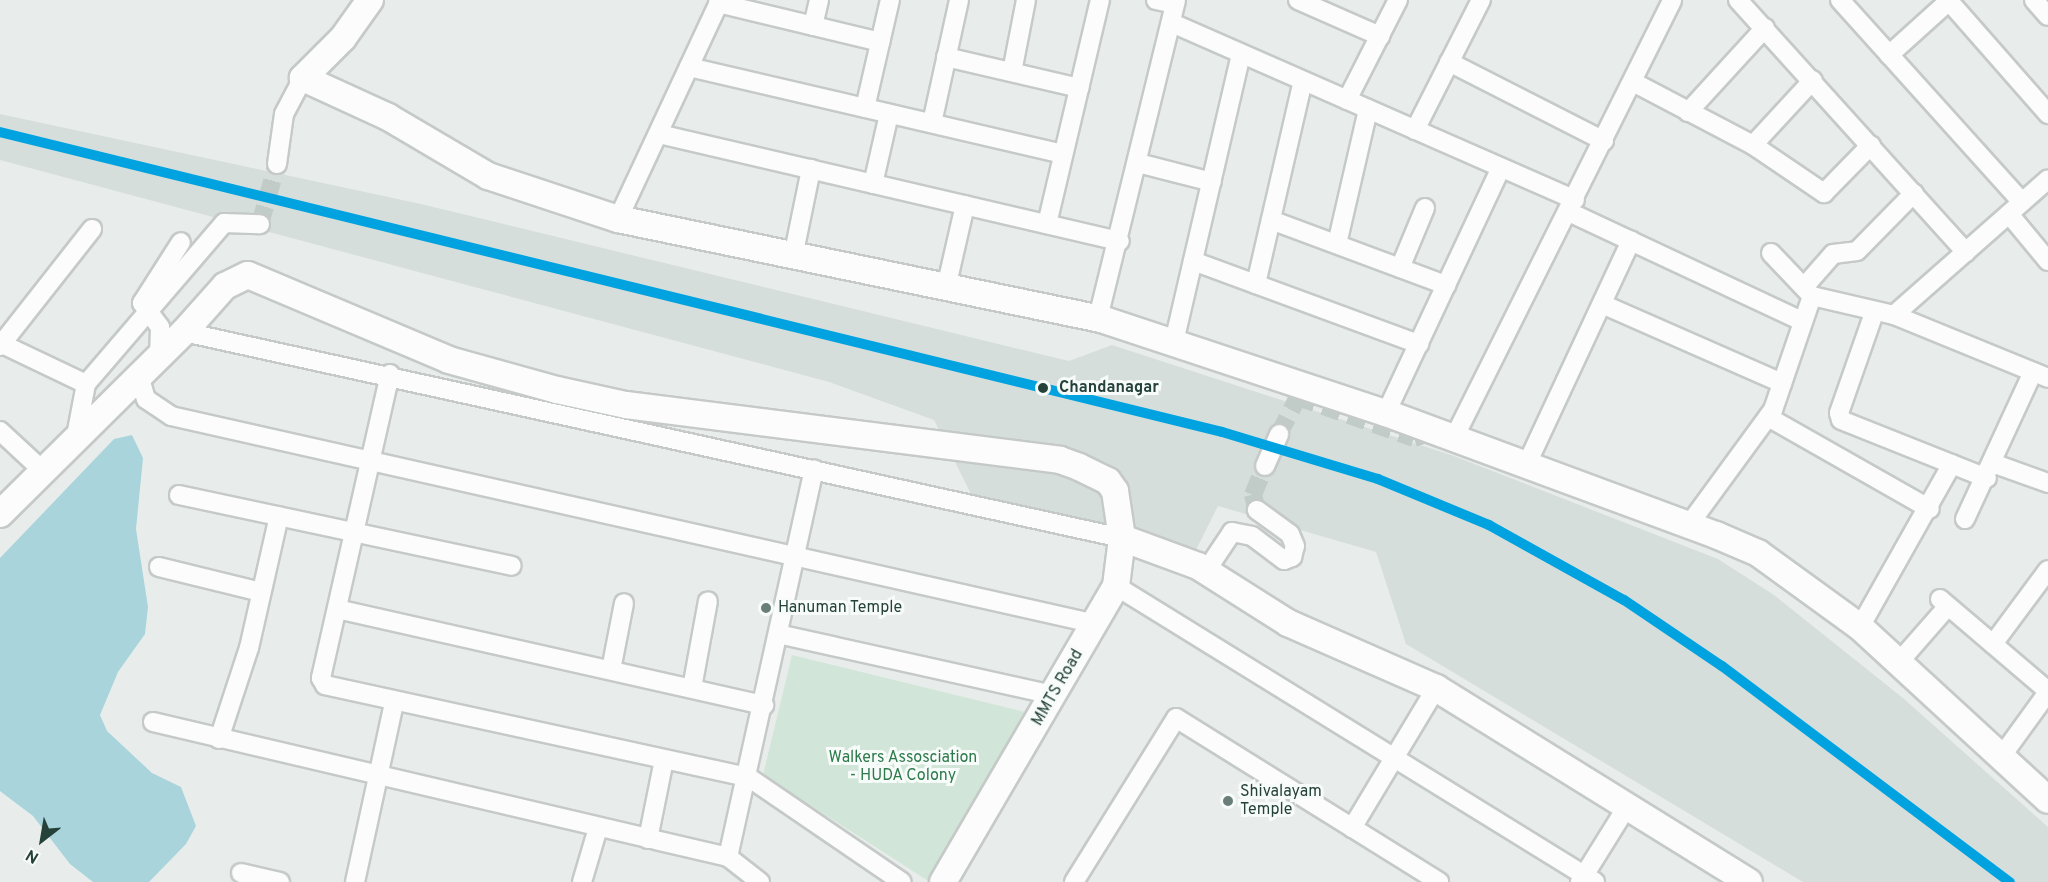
<!DOCTYPE html>
<html>
<head>
<meta charset="utf-8">
<style>
	body { margin:0 }
	#map { position:relative; width:2048px; height:882px; overflow:hidden; background:#e8edeb; font-family:Overpass,sans-serif }
	div>[style] { position:absolute }
	[style*='--x'] { left:calc(var(--x)*1px); top:calc(var(--y)*1px); width:calc(var(--w)*1px); rotate:calc(var(--a)*1deg) }
	.built>* { inset:0; background:#d6dedb }
	.green>* { inset:0; background:#d1e6d8 }
	.water>* { inset:0; background:#a9d4db }
	.street-tunnel>* { height:18px; margin-top:-9px; transform-origin:0; background:repeating-linear-gradient(90deg,#c1cbc8 0 18px,transparent 0 27px) }
	.roads { filter:drop-shadow(2px 0 #c5cac8) drop-shadow(-2px 0 #c5cac8) drop-shadow(0 2px #c5cac8) drop-shadow(0 -2px #c5cac8) }
	.street>* { height:18px; margin:-9px; padding:0 9px; transform-origin:9px; border-radius:9px; background:#fcfcfc }
	.secondary>* { height:26px; margin:-13px; padding:0 13px; transform-origin:13px; border-radius:13px; background:#fcfcfc }
	.rail-1>* { height:10px; margin:-5px; padding:0 5px; transform-origin:5px; border-radius:5px; background:#00a3e0 }
	.dots>* { width:16px; height:16px; translate:-50% -50%; box-sizing:border-box; border:3px solid #f7fbf9; border-radius:50% }
	span { translate:-50% -50%; white-space:nowrap; text-align:center; line-height:1.15; -webkit-text-stroke:6px #f7fbf9; paint-order:stroke }
	.stop-label { font-size:16px; color:#24423a; font-weight:700 }
	.left { translate:0 -50%; text-align:left }
	.poi-label { font-size:16px; color:#24423a }
	.street-label { font-size:16px; color:#24423a }
	.park-label { font-size:16px; color:#2d7a4b }
	.north { position:absolute; left:12px; top:810px; width:60px; height:60px; -webkit-text-stroke:4px #f7fbf9; paint-order:stroke; rotate:211deg; font-size:16px; font-weight:700; line-height:24px; text-align:center; color:#24423a }
	.north::after { content:''; display:block; margin:auto; width:21px; height:27px; background:#24423a; clip-path:polygon(50% 0,100% 100%,50% 72%,0 100%) }
</style>
</head>
<body>
<div id="map">
	<div class="built">
		<div style="clip-path:polygon(0 114px,421px 204px,1069px 361px,1112px 345px,1454px 456px,1718px 559px,1774px 595px,1903px 698px,2048px 827px,2048px 882px,1803px 882px,1406px 644px,1376px 552px,1218px 506px,1191px 560px,977px 506px,934px 420px,829px 382px,0 160px)"></div>
	</div>
	<div class="green">
		<div style="clip-path:polygon(792px 655px,1033px 714px,930px 882px,763px 775px)"></div>
	</div>
	<div class="water">
		<div style="clip-path:polygon(132px 435px,143px 458px,136px 529px,148px 607px,145px 634px,118px 672px,100px 715px,107px 731px,152px 773px,181px 787px,196px 826px,186px 844px,149px 882px,93px 882px,70px 864px,33px 816px,0 791px,0 558px,114px 439px)"></div>
	</div>
	<div class="street-tunnel">
		<div style="--x:260;--y:224;--w:62;--a:-74.2"></div>
		<div style="--x:1279;--y:434;--w:42;--a:-62.8"></div>
		<div style="--x:1298;--y:397;--w:123;--a:19.5"></div>
		<div style="--x:1414;--y:438;--w:19;--a:-18"></div>
		<div style="--x:1257;--y:510;--w:16;--a:-105"></div>
		<div style="--x:1253;--y:495;--w:31;--a:-68"></div>
	</div>
	<div class="roads">
		<div class="street">
			<div style="--x:1156;--y:0;--w:19;--a:12"></div>
			<div style="--x:1298;--y:0;--w:90;--a:23.7"></div>
			<div style="--x:1738;--y:0;--w:340;--a:47.9"></div>
			<div style="--x:1840;--y:0;--w:272;--a:48"></div>
			<div style="--x:1948;--y:0;--w:152;--a:48.7"></div>
			<div style="--x:2034;--y:0;--w:21;--a:49"></div>
			<div style="--x:718;--y:3;--w:167;--a:13.5"></div>
			<div style="--x:1172;--y:23;--w:440;--a:23.7"></div>
			<div style="--x:813;--y:26;--w:27;--a:-77"></div>
			<div style="--x:1889;--y:55;--w:81;--a:-42"></div>
			<div style="--x:946;--y:57;--w:137;--a:13.1"></div>
			<div style="--x:1449;--y:62;--w:174;--a:27"></div>
			<div style="--x:689;--y:67;--w:384;--a:13.1"></div>
			<div style="--x:1012;--y:72;--w:73;--a:-79"></div>
			<div style="--x:1633;--y:82;--w:136;--a:27.7"></div>
			<div style="--x:1753;--y:145;--w:88;--a:-47.3"></div>
			<div style="--x:1347;--y:100;--w:112;--a:-63"></div>
			<div style="--x:865;--y:108;--w:111;--a:-77"></div>
			<div style="--x:1688;--y:112;--w:114;--a:-47.5"></div>
			<div style="--x:932;--y:123;--w:126;--a:-77.6"></div>
			<div style="--x:1415;--y:130;--w:146;--a:-63.1"></div>
			<div style="--x:659;--y:134;--w:473;--a:13.1"></div>
			<div style="--x:1753;--y:145;--w:86;--a:34.1"></div>
			<div style="--x:1824;--y:193;--w:67;--a:-45.6"></div>
			<div style="--x:1138;--y:163;--w:76;--a:14.4"></div>
			<div style="--x:277;--y:164;--w:50;--a:-82"></div>
			<div style="--x:284;--y:114;--w:41;--a:-62.2"></div>
			<div style="--x:873;--y:184;--w:72;--a:-77.1"></div>
			<div style="--x:1569;--y:212;--w:255;--a:25.1"></div>
			<div style="--x:2009;--y:214;--w:61;--a:50.3"></div>
			<div style="--x:618;--y:219;--w:242;--a:-65"></div>
			<div style="--x:1271;--y:220;--w:187;--a:20.4"></div>
			<div style="--x:1047;--y:224;--w:230;--a:-76.7"></div>
			<div style="--x:1337;--y:244;--w:138;--a:-77"></div>
			<div style="--x:794;--y:252;--w:85;--a:-78.4"></div>
			<div style="--x:1771;--y:253;--w:59;--a:46.4"></div>
			<div style="--x:1812;--y:296;--w:84;--a:13"></div>
			<div style="--x:1894;--y:315;--w:166;--a:22.2"></div>
			<div style="--x:1193;--y:261;--w:241;--a:20.2"></div>
			<div style="--x:1400;--y:268;--w:65;--a:-67.4"></div>
			<div style="--x:1256;--y:284;--w:208;--a:-77"></div>
			<div style="--x:1804;--y:287;--w:44;--a:-48.7"></div>
			<div style="--x:1833;--y:254;--w:24;--a:-7"></div>
			<div style="--x:1857;--y:251;--w:81;--a:-45.5"></div>
			<div style="--x:946;--y:288;--w:85;--a:-77.1"></div>
			<div style="--x:1602;--y:304;--w:197;--a:23.7"></div>
			<div style="--x:1874;--y:313;--w:106;--a:109.3"></div>
			<div style="--x:1839;--y:413;--w:7;--a:74"></div>
			<div style="--x:1841;--y:420;--w:157;--a:21.7"></div>
			<div style="--x:1894;--y:315;--w:205;--a:-41.4"></div>
			<div style="--x:1098;--y:318;--w:327;--a:-76.2"></div>
			<div style="--x:184;--y:332;--w:960;--a:12.39"></div>
			<div style="--x:1174;--y:342;--w:296;--a:-76.9"></div>
			<div style="--x:0;--y:343;--w:95;--a:25.5"></div>
			<div style="--x:86;--y:384;--w:212;--a:-49.4"></div>
			<div style="--x:224;--y:223;--w:36;--a:2"></div>
			<div style="--x:0;--y:346;--w:149;--a:-51.8"></div>
			<div style="--x:159;--y:357;--w:30;--a:-88"></div>
			<div style="--x:160;--y:327;--w:30;--a:-127"></div>
			<div style="--x:142;--y:303;--w:72;--a:-57.4"></div>
			<div style="--x:390;--y:374;--w:312;--a:102.8"></div>
			<div style="--x:321;--y:678;--w:8;--a:60"></div>
			<div style="--x:325;--y:685;--w:433;--a:12.3"></div>
			<div style="--x:748;--y:777;--w:186;--a:34.3"></div>
			<div style="--x:139;--y:375;--w:25;--a:74"></div>
			<div style="--x:146;--y:399;--w:30;--a:34"></div>
			<div style="--x:171;--y:416;--w:948;--a:12.67"></div>
			<div style="--x:1386;--y:413;--w:271;--a:-64.9"></div>
			<div style="--x:1768;--y:417;--w:186;--a:29.6"></div>
			<div style="--x:0;--y:431;--w:59;--a:42.9"></div>
			<div style="--x:76;--y:436;--w:53;--a:-79.1"></div>
			<div style="--x:1453;--y:440;--w:491;--a:-63.5"></div>
			<div style="--x:1995;--y:464;--w:56;--a:19.7"></div>
			<div style="--x:1265;--y:466;--w:35;--a:-66"></div>
			<div style="--x:1525;--y:468;--w:251;--a:-65"></div>
			<div style="--x:179;--y:495;--w:340;--a:12"></div>
			<div style="--x:1965;--y:519;--w:162;--a:-65.2"></div>
			<div style="--x:1688;--y:526;--w:144;--a:-53.8"></div>
			<div style="--x:1773;--y:410;--w:120;--a:-71.1"></div>
			<div style="--x:159;--y:567;--w:105;--a:13.8"></div>
			<div style="--x:1206;--y:571;--w:47;--a:-56.3"></div>
			<div style="--x:1232;--y:532;--w:20;--a:11"></div>
			<div style="--x:1252;--y:536;--w:40;--a:37"></div>
			<div style="--x:1284;--y:560;--w:9;--a:-21"></div>
			<div style="--x:1292;--y:557;--w:11;--a:-75"></div>
			<div style="--x:1295;--y:546;--w:13;--a:-113"></div>
			<div style="--x:1290;--y:534;--w:41;--a:-144"></div>
			<div style="--x:1116;--y:586;--w:563;--a:31.71"></div>
			<div style="--x:1940;--y:599;--w:142;--a:40.4"></div>
			<div style="--x:337;--y:609;--w:438;--a:12.7"></div>
			<div style="--x:1860;--y:627;--w:187;--a:-60.6"></div>
			<div style="--x:778;--y:634;--w:283;--a:12.5"></div>
			<div style="--x:1993;--y:644;--w:92;--a:-53.4"></div>
			<div style="--x:1899;--y:662;--w:74;--a:-48.8"></div>
			<div style="--x:611;--y:670;--w:68;--a:-79"></div>
			<div style="--x:692;--y:688;--w:88;--a:-79.6"></div>
			<div style="--x:153;--y:722;--w:591;--a:13.21"></div>
			<div style="--x:219;--y:739;--w:96;--a:-71.8"></div>
			<div style="--x:249;--y:648;--w:135;--a:-77.2"></div>
			<div style="--x:2001;--y:757;--w:80;--a:-54.1"></div>
			<div style="--x:1352;--y:828;--w:163;--a:-59"></div>
			<div style="--x:648;--y:839;--w:81;--a:-78.6"></div>
			<div style="--x:241;--y:873;--w:40;--a:13"></div>
			<div style="--x:355;--y:882;--w:183;--a:-77.7"></div>
			<div style="--x:582;--y:882;--w:56;--a:-73.5"></div>
			<div style="--x:760;--y:882;--w:41;--a:-142"></div>
			<div style="--x:728;--y:857;--w:397;--a:-77.5"></div>
			<div style="--x:1074;--y:882;--w:193;--a:-58.1"></div>
			<div style="--x:1176;--y:718;--w:310;--a:31.9"></div>
			<div style="--x:1580;--y:882;--w:91;--a:-58.1"></div>
		</div>
		<div class="secondary">
			<div style="--x:370;--y:0;--w:47;--a:125.4"></div>
			<div style="--x:343;--y:38;--w:57;--a:135"></div>
			<div style="--x:303;--y:78;--w:94;--a:24.6"></div>
			<div style="--x:388;--y:117;--w:116;--a:30.5"></div>
			<div style="--x:488;--y:176;--w:137;--a:18.3"></div>
			<div style="--x:618;--y:219;--w:490;--a:11.7"></div>
			<div style="--x:1098;--y:318;--w:303;--a:18.3"></div>
			<div style="--x:1386;--y:413;--w:352;--a:20.3"></div>
			<div style="--x:1716;--y:535;--w:46;--a:23.2"></div>
			<div style="--x:1758;--y:553;--w:126;--a:36"></div>
			<div style="--x:1860;--y:627;--w:255;--a:42.6"></div>
			<div style="--x:0;--y:514;--w:259;--a:-44.7"></div>
			<div style="--x:184;--y:332;--w:62;--a:-48.3"></div>
			<div style="--x:225;--y:286;--w:25;--a:-26"></div>
			<div style="--x:248;--y:275;--w:218;--a:22.9"></div>
			<div style="--x:449;--y:360;--w:112;--a:15.5"></div>
			<div style="--x:557;--y:390;--w:71;--a:12.3"></div>
			<div style="--x:626;--y:405;--w:437;--a:7.2"></div>
			<div style="--x:1060;--y:460;--w:20;--a:20"></div>
			<div style="--x:1079;--y:467;--w:32;--a:26"></div>
			<div style="--x:1108;--y:481;--w:12;--a:55"></div>
			<div style="--x:1115;--y:491;--w:48;--a:81.5"></div>
			<div style="--x:1122;--y:538;--w:48;--a:97.1"></div>
			<div style="--x:1116;--y:586;--w:343;--a:120.3"></div>
			<div style="--x:1122;--y:538;--w:81;--a:20.2"></div>
			<div style="--x:1198;--y:566;--w:107;--a:32.3"></div>
			<div style="--x:1288;--y:623;--w:162;--a:23.7"></div>
			<div style="--x:1436;--y:688;--w:368;--a:31.8"></div>
		</div>
	</div>
	<div class="rail-1">
		<div style="--x:0;--y:132;--w:1258;--a:13.79"></div>
		<div style="--x:1222;--y:432;--w:163;--a:16.8"></div>
		<div style="--x:1378;--y:479;--w:120;--a:22.5"></div>
		<div style="--x:1489;--y:525;--w:154;--a:29.1"></div>
		<div style="--x:1624;--y:600;--w:118;--a:34"></div>
		<div style="--x:1722;--y:666;--w:360;--a:36.9"></div>
	</div>
	<div class="dots">
		<div style="left:1043px;top:388px;background:#24423a"></div>
		<div style="left:766px;top:608px;background:#697e78"></div>
		<div style="left:1228px;top:801px;background:#697e78"></div>
	</div>
	<div class="stop-label">
		<span class="left" style="left:1059px;top:388px">Chandanagar</span>
	</div>
	<div class="poi-label">
		<span class="left" style="left:778px;top:608px">Hanuman Temple</span>
		<span class="left" style="left:1240px;top:801px">Shivalayam<br>Temple</span>
	</div>
	<div class="street-label">
		<span style="left:1058px;top:688px;rotate:-60deg">MMTS Road</span>
	</div>
	<div class="park-label">
		<span style="left:903px;top:767px">Walkers Assosciation<br>- HUDA Colony</span>
	</div>
	<div class="north">N</div>
</div>
</body>
</html>
